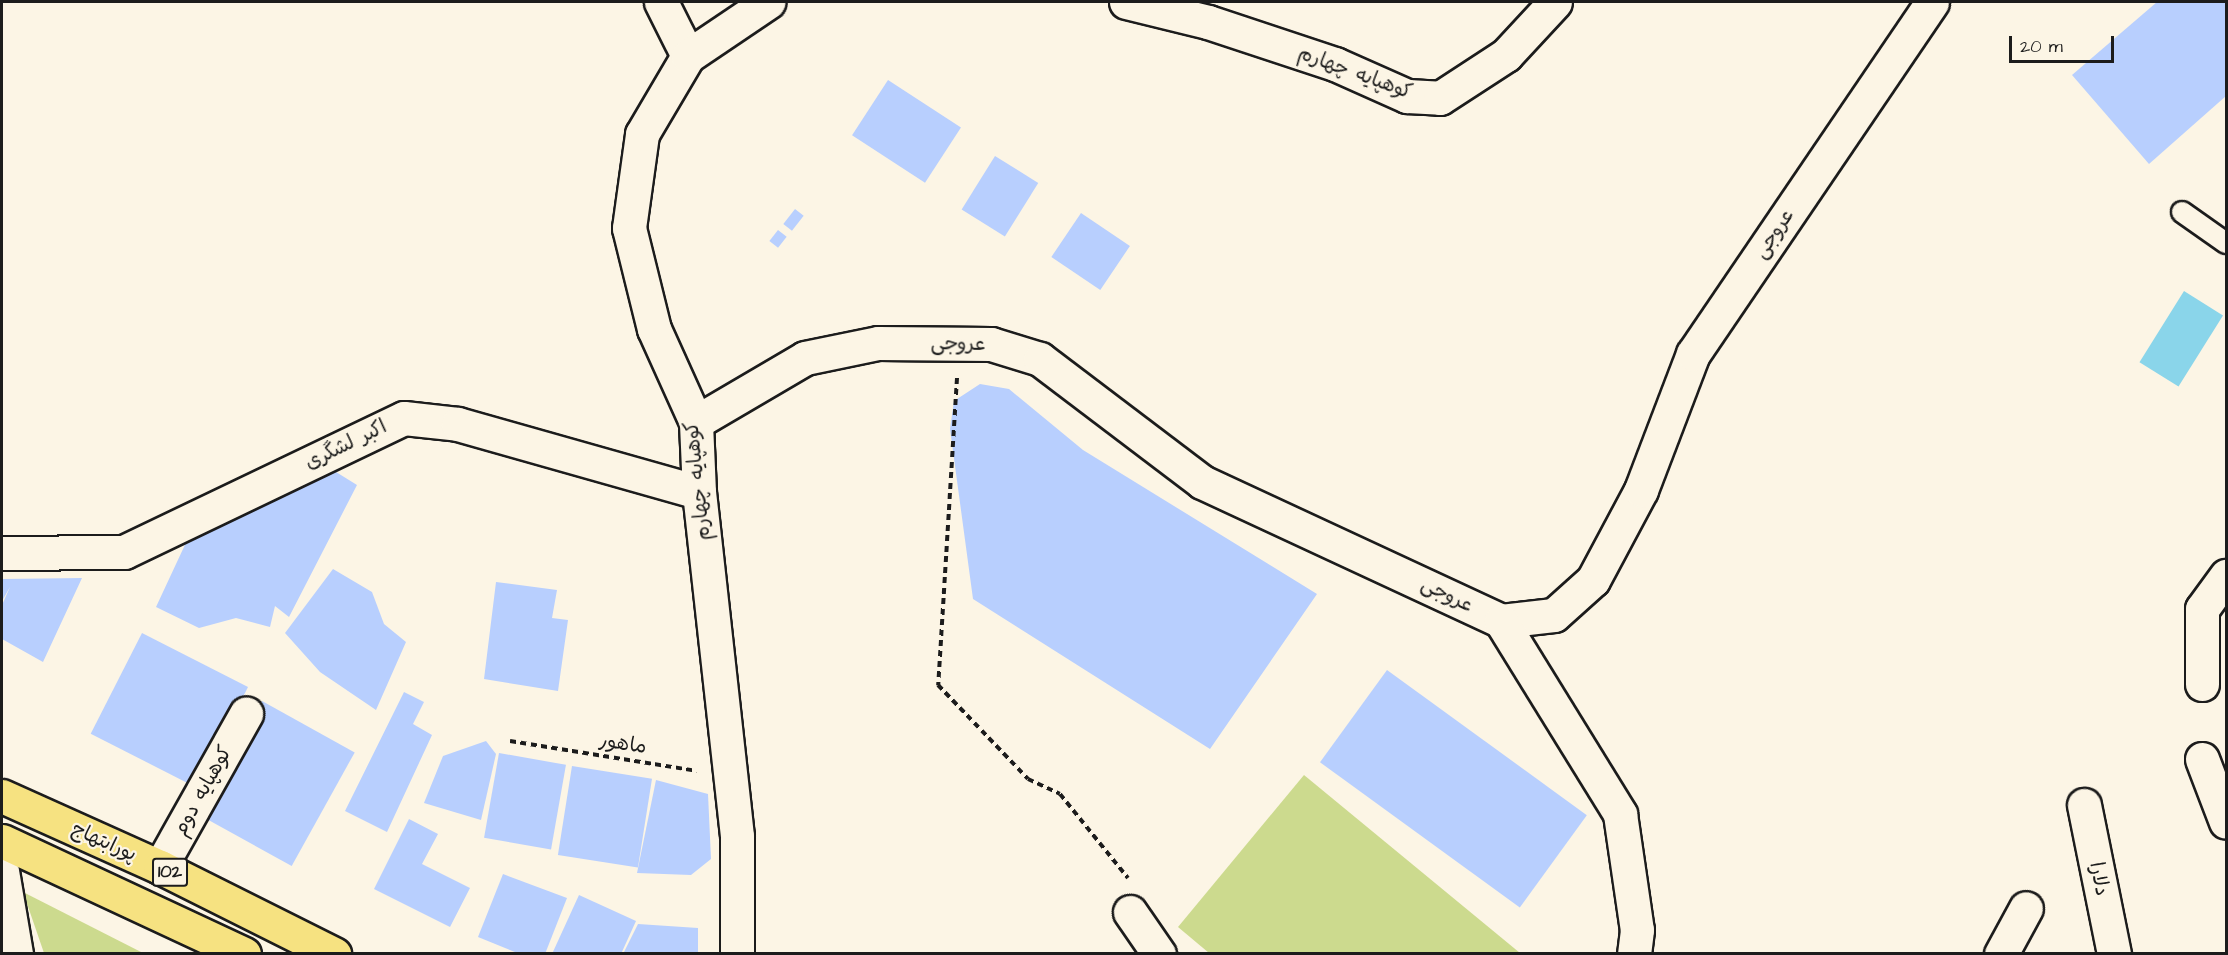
<!DOCTYPE html>
<html>
<head>
<meta charset="utf-8">
<style>
	body { margin:0 }
	#map { position:relative; width:2228px; height:955px; overflow:hidden; background:#fcf5e5; font-family:"Architects Daughter","Playpen Sans Arabic",sans-serif }
	div>[style] { position:absolute }
	[style*='--x'] { left:calc(var(--x)*1px); top:calc(var(--y)*1px); width:calc(var(--w)*1px); rotate:calc(var(--a)*1deg) }
	.green>* { inset:0; background:#ccda8e }
	.water>* { inset:0; background:#8ad5ea; transform-origin:0 0 }
	.building>* { inset:0; background:#b8cffe; transform-origin:0 0 }
	.path>* { height:4px; margin-top:-2px; transform-origin:0; background:repeating-linear-gradient(90deg,#1c1c1c 0 6px,transparent 0 10.5px) }
	.roads { filter:drop-shadow(2px 0 #1c1c1c) drop-shadow(-2px 0 #1c1c1c) drop-shadow(0 2px #1c1c1c) drop-shadow(0 -2px #1c1c1c) }
	.lane>* { height:20px; margin:-10px; padding:0 10px; transform-origin:10px; border-radius:10px; background:#fcf5e5 }
	.street>* { height:33px; margin:-16.5px; padding:0 16.5px; transform-origin:16.5px; border-radius:16.5px; background:#fcf5e5 }
	.primary>* { height:33px; margin:-16.5px; padding:0 16.5px; transform-origin:16.5px; border-radius:16.5px; background:#f6e281 }
	span { translate:-50% -50%; white-space:nowrap; text-align:center; line-height:1.15; -webkit-text-stroke:4.5px #fcf5e5; paint-order:stroke }
	.shield-label span { padding:2px 4px; background:#fcf5e5; border:2px solid; border-radius:4px; -webkit-text-stroke-width:0 }
	.shield-label { font-size:18px; color:#1c1c1c; font-weight:700 }
	.street-label { font-size:20px; color:#1c1c1c }
	.frame { position:absolute; inset:0; border:3px solid #1c1c1c; pointer-events:none }
	.scale { position:absolute; left:2009px; top:36px; width:105px; height:27px; box-sizing:border-box; border:3px solid #1c1c1c; border-top:0; padding-left:8px; font-size:18px; line-height:21px; white-space:nowrap; color:#1c1c1c; -webkit-text-stroke:4px #fcf5e5; paint-order:stroke }
</style>
</head>
<body>
<div id="map">
	<div class="green">
		<div style="clip-path:polygon(1304px 775px,1520px 953px,1209px 953px,1178px 927px)"></div>
		<div style="clip-path:polygon(23px 892px,143px 953px,44px 953px)"></div>
	</div>
	<div class="water">
		<div style="left:2184px;top:291px;width:46px;height:84px;rotate:32deg"></div>
	</div>
	<div class="building">
		<div style="clip-path:polygon(2157px 2px,2226px 2px,2226px 96px,2149px 164px,2072px 75px)"></div>
		<div style="left:888px;top:80px;width:87px;height:66px;rotate:33deg"></div>
		<div style="left:995px;top:156px;width:51px;height:63px;rotate:32deg"></div>
		<div style="left:795px;top:209px;width:11px;height:19px;rotate:38deg"></div>
		<div style="left:1081px;top:213px;width:59px;height:53px;rotate:34deg"></div>
		<div style="left:778px;top:230px;width:11px;height:14px;rotate:38deg"></div>
		<div style="clip-path:polygon(980px 384px,1009px 389px,1083px 450px,1317px 594px,1210px 749px,973px 599px,950px 429px,954px 401px)"></div>
		<div style="clip-path:polygon(328px 467px,357px 485px,289px 617px,275px 606px,270px 627px,236px 618px,199px 628px,156px 607px,190px 534px)"></div>
		<div style="clip-path:polygon(333px 569px,372px 592px,384px 624px,406px 642px,376px 710px,320px 672px,285px 633px)"></div>
		<div style="clip-path:polygon(82px 578px,43px 662px,2px 639px,2px 605px,10px 587px,2px 601px,2px 579px)"></div>
		<div style="clip-path:polygon(496px 582px,557px 590px,552px 618px,568px 620px,558px 691px,484px 679px)"></div>
		<div style="left:142px;top:633px;width:119px;height:113px;rotate:27deg"></div>
		<div style="left:1387px;top:670px;width:247px;height:114px;rotate:36deg"></div>
		<div style="clip-path:polygon(404px 692px,424px 702px,413px 724px,432px 735px,387px 832px,345px 811px)"></div>
		<div style="left:262px;top:701px;width:106px;height:130px;rotate:29deg"></div>
		<div style="clip-path:polygon(486px 741px,496px 754px,481px 820px,424px 803px,443px 756px)"></div>
		<div style="left:499px;top:753px;width:68px;height:86px;rotate:10deg"></div>
		<div style="left:572px;top:766px;width:81px;height:90px;rotate:9deg"></div>
		<div style="clip-path:polygon(656px 780px,708px 794px,711px 859px,691px 875px,637px 873px)"></div>
		<div style="clip-path:polygon(409px 819px,438px 834px,422px 864px,470px 888px,450px 927px,374px 889px)"></div>
		<div style="clip-path:polygon(503px 874px,567px 898px,545px 954px,520px 954px,478px 937px)"></div>
		<div style="clip-path:polygon(579px 895px,636px 921px,621px 954px,552px 954px)"></div>
		<div style="clip-path:polygon(638px 924px,698px 928px,698px 954px,623px 954px)"></div>
	</div>
	<div class="path">
		<div style="--x:957;--y:378;--w:308;--a:93.5"></div>
		<div style="--x:938;--y:685;--w:130;--a:46.2"></div>
		<div style="--x:1028;--y:779;--w:35;--a:25"></div>
		<div style="--x:1060;--y:794;--w:108;--a:51"></div>
		<div style="--x:510;--y:741;--w:189;--a:9.1"></div>
	</div>
	<div class="roads">
		<div class="lane">
			<div style="--x:2182;--y:212;--w:54;--a:35.2"></div>
		</div>
		<div class="street">
			<div style="--x:661;--y:2;--w:60;--a:63.4"></div>
			<div style="--x:1126;--y:2;--w:84;--a:13.7"></div>
			<div style="--x:1208;--y:22;--w:134;--a:18.3"></div>
			<div style="--x:1335;--y:64;--w:79;--a:24"></div>
			<div style="--x:1407;--y:96;--w:33;--a:3"></div>
			<div style="--x:1440;--y:98;--w:79;--a:-33.1"></div>
			<div style="--x:1506;--y:55;--w:72;--a:-47.2"></div>
			<div style="--x:696;--y:422;--w:126;--a:-30.4"></div>
			<div style="--x:805;--y:358;--w:75;--a:-11.6"></div>
			<div style="--x:878;--y:343;--w:113;--a:0.5"></div>
			<div style="--x:991;--y:344;--w:51;--a:17"></div>
			<div style="--x:1040;--y:359;--w:203;--a:37.2"></div>
			<div style="--x:1202;--y:482;--w:330;--a:24.9"></div>
			<div style="--x:1501;--y:621;--w:53;--a:-6.5"></div>
			<div style="--x:1554;--y:615;--w:52;--a:-41.9"></div>
			<div style="--x:1593;--y:580;--w:102;--a:-61.9"></div>
			<div style="--x:1641;--y:490;--w:146;--a:-69.1"></div>
			<div style="--x:1693;--y:354;--w:425;--a:-55.8"></div>
			<div style="--x:2;--y:553;--w:122;--a:-0.5"></div>
			<div style="--x:124;--y:552;--w:310;--a:-25.6"></div>
			<div style="--x:404;--y:418;--w:54;--a:6.3"></div>
			<div style="--x:458;--y:424;--w:250;--a:15.8"></div>
			<div style="--x:1501;--y:621;--w:227;--a:58.3"></div>
			<div style="--x:1620;--y:814;--w:117;--a:81.7"></div>
			<div style="--x:1637;--y:930;--w:24;--a:97"></div>
			<div style="--x:2202;--y:684;--w:75;--a:-90"></div>
			<div style="--x:2202;--y:609;--w:41;--a:-54"></div>
			<div style="--x:2202;--y:759;--w:67;--a:69.1"></div>
			<div style="--x:2084;--y:805;--w:152;--a:78.6"></div>
			<div style="--x:160;--y:867;--w:176;--a:-60.7"></div>
			<div style="--x:2;--y:871;--w:84;--a:80.4"></div>
			<div style="--x:1130;--y:912;--w:51;--a:55.4"></div>
			<div style="--x:737;--y:954;--w:118;--a:-90"></div>
			<div style="--x:737;--y:836;--w:346;--a:-96.3"></div>
			<div style="--x:699;--y:492;--w:70;--a:-92.5"></div>
			<div style="--x:696;--y:422;--w:102;--a:-114.3"></div>
			<div style="--x:654;--y:329;--w:104;--a:-103.9"></div>
			<div style="--x:629;--y:228;--w:95;--a:-82.1"></div>
			<div style="--x:642;--y:134;--w:91;--a:-59.5"></div>
			<div style="--x:688;--y:56;--w:97;--a:-34"></div>
			<div style="--x:2001;--y:954;--w:52;--a:-61.5"></div>
		</div>
		<div class="primary">
			<div style="--x:2;--y:796;--w:173;--a:24.2"></div>
			<div style="--x:160;--y:867;--w:195;--a:26.6"></div>
			<div style="--x:2;--y:841;--w:267;--a:25"></div>
		</div>
	</div>
	<div class="shield-label">
		<span style="left:170px;top:872px">102</span>
	</div>
	<div class="street-label">
		<span style="left:1355px;top:73px;rotate:20deg">کوهپایه چهارم</span>
		<span style="left:1774px;top:234px;rotate:-56deg">عروجی</span>
		<span style="left:958px;top:344px;rotate:1deg">عروجی</span>
		<span style="left:346px;top:445px;rotate:-26deg">اکبر لشگری</span>
		<span style="left:698px;top:481px;rotate:-96deg">کوهپایه چهارم</span>
		<span style="left:1447px;top:595px;rotate:26deg">عروجی</span>
		<span style="left:623px;top:744px;rotate:9deg">ماهور</span>
		<span style="left:203px;top:791px;rotate:-61deg">کوهپایه دوم</span>
		<span style="left:104px;top:842px;rotate:24deg">پورابتهاج</span>
		<span style="left:2099px;top:879px;rotate:79deg">دلارا</span>
	</div>
	<div class="frame"></div>
	<div class="scale">20 m</div>
</div>
</body>
</html>
